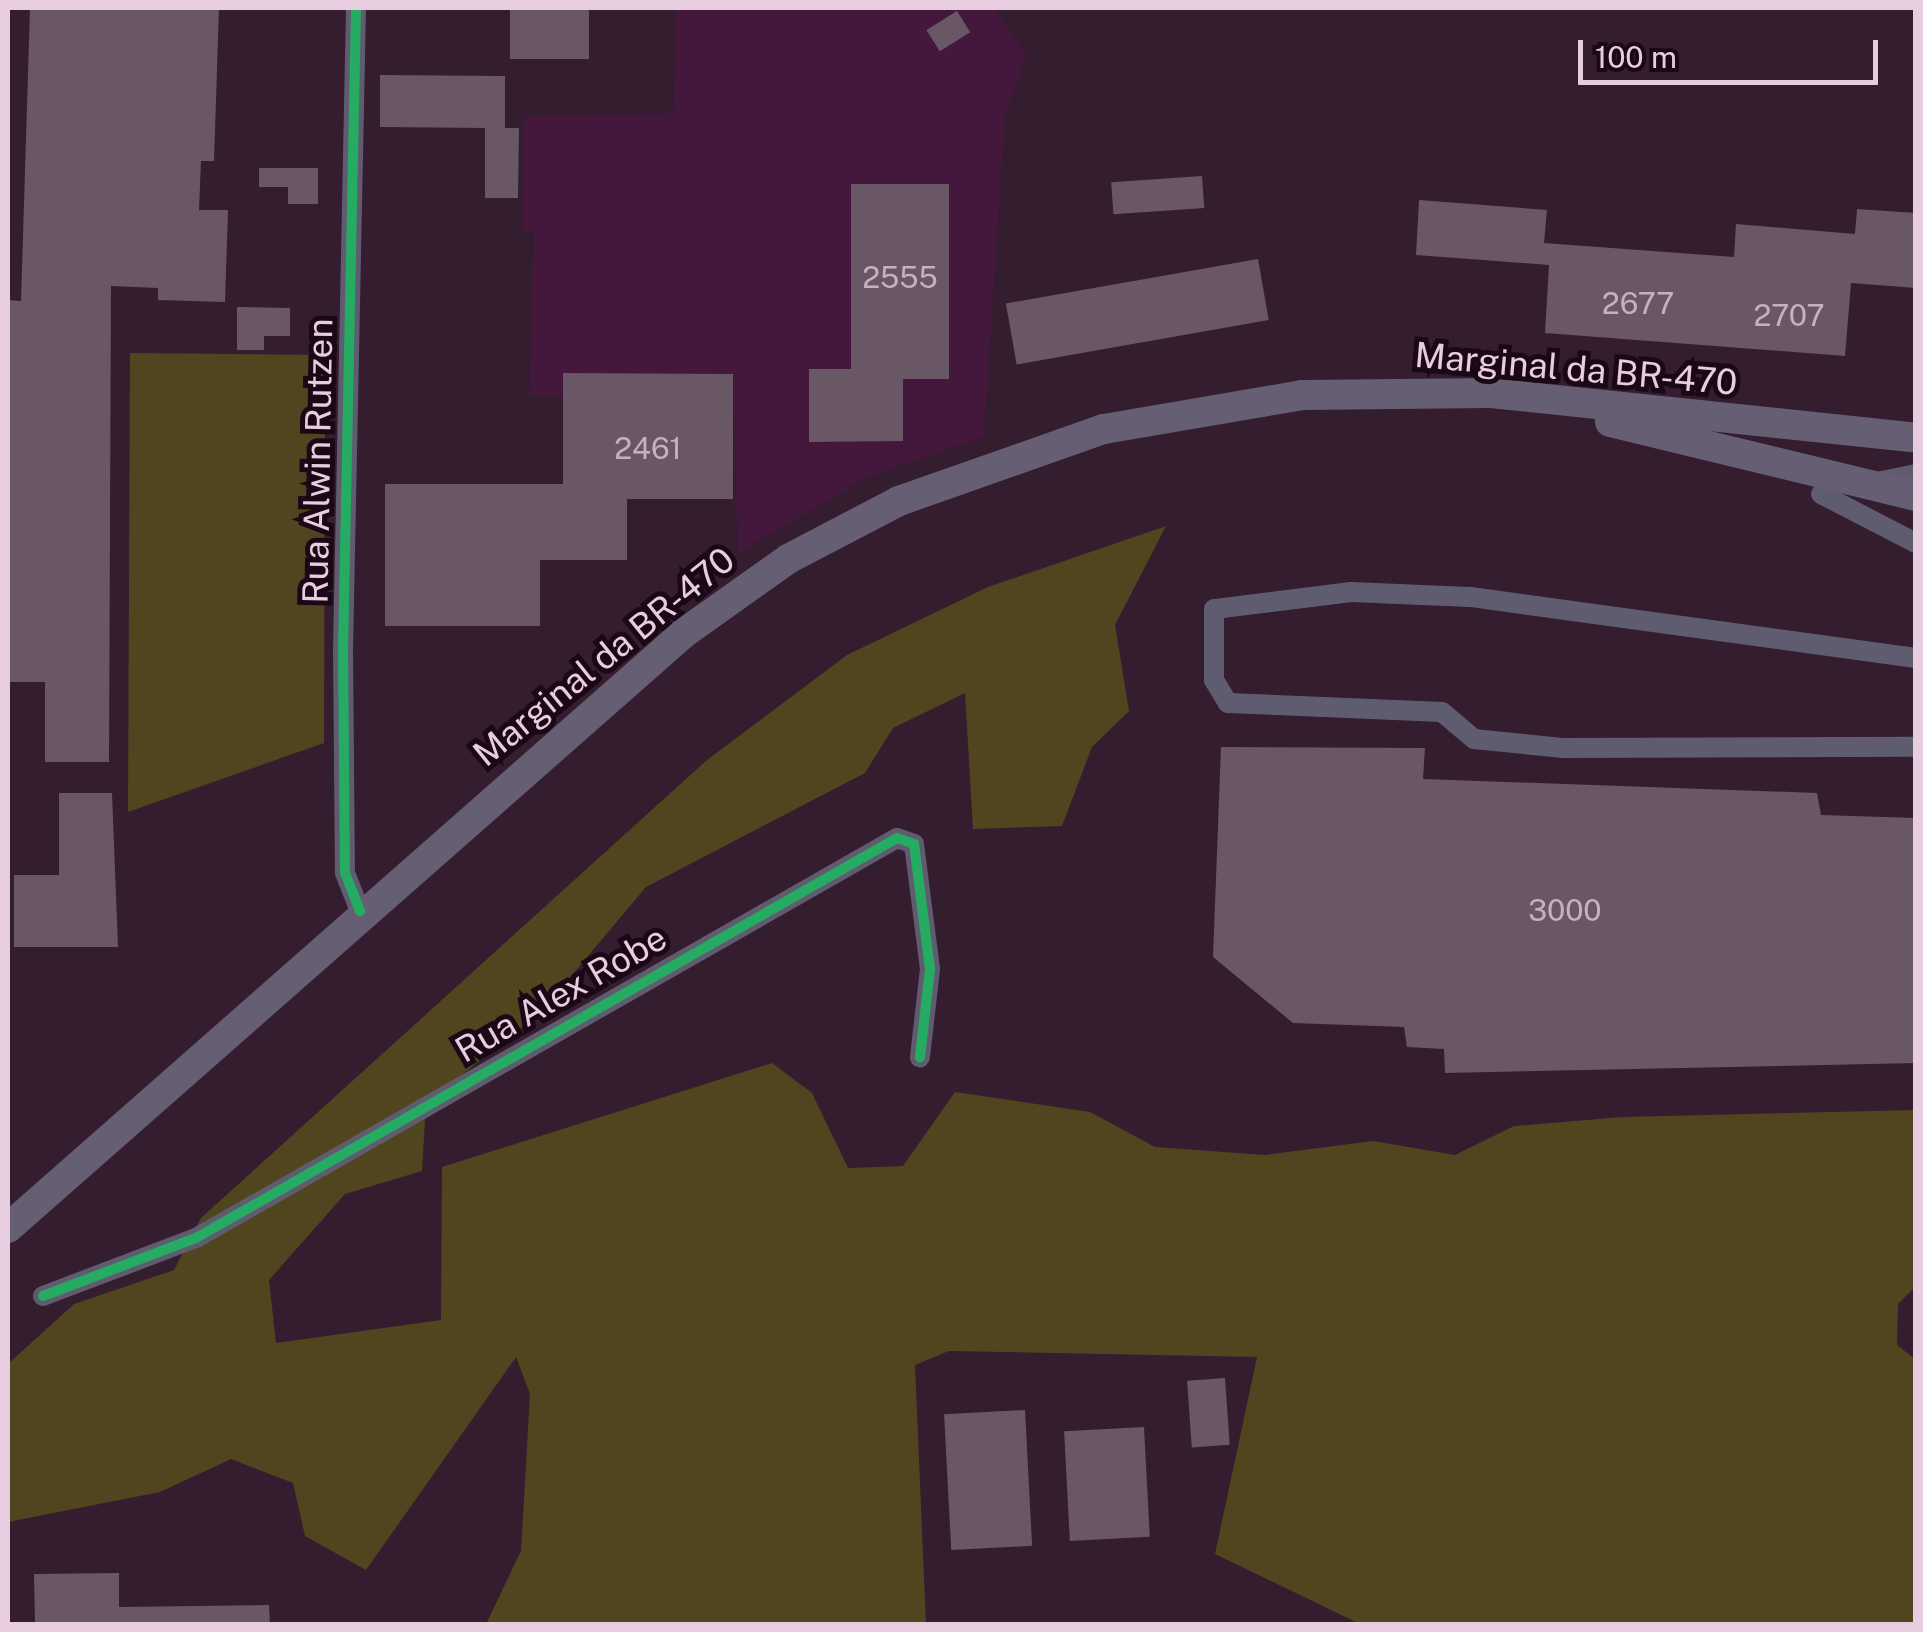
<!DOCTYPE html>
<html>
<head>
<meta charset="utf-8">
<style>
	body { margin:0 }
	#map { position:relative; width:1923px; height:1632px; overflow:hidden; background:#331d2f; font-family:"Public Sans",sans-serif }
	div>[style] { position:absolute }
	[style*='--x'] { left:calc(var(--x)*1px); top:calc(var(--y)*1px); width:calc(var(--w)*1px); rotate:calc(var(--a)*1deg) }
	.built>* { inset:0; background:#44183c }
	.green>* { inset:0; background:#51451f }
	.building>* { inset:0; background:#6a5766; transform-origin:0 0 }
	.minor>* { height:20px; margin:-10px; padding:0 10px; transform-origin:10px; border-radius:10px; background:#605c70 }
	.highway>* { height:30px; margin:-15px; padding:0 15px; transform-origin:15px; border-radius:15px; background:#665e72 }
	.cycleway>* { height:10px; margin:-5px; padding:0 5px; transform-origin:5px; border-radius:5px; background:#26ab63 }
	span { translate:-50% -50%; white-space:nowrap; text-align:center; line-height:1.15; -webkit-text-stroke:10px #1a0816; paint-order:stroke }
	.number-label { font-size:30px; color:#c8afc2 }
	.number-label span { -webkit-text-stroke-width:0 }
	.street-label { font-size:35px; color:#e8cce0 }
	.frame { position:absolute; inset:0; border:10px solid #e8cce0; pointer-events:none }
	.scale { position:absolute; left:1578px; top:40px; width:300px; height:45px; box-sizing:border-box; border:5px solid #e8cce0; border-top:0; padding-left:12px; font-size:30px; line-height:35px; white-space:nowrap; color:#e8cce0; -webkit-text-stroke:8px #1a0816; paint-order:stroke }
</style>
</head>
<body>
<div id="map">
	<div class="built">
		<div style="clip-path:polygon(994px 8px,1027px 56px,1005px 114px,984px 437px,870px 476px,738px 553px,733px 374px,563px 373px,563px 396px,529px 396px,534px 231px,522px 230px,524px 117px,673px 113px,677px 10px)"></div>
	</div>
	<div class="green">
		<div style="clip-path:polygon(130px 353px,325px 355px,324px 743px,128px 812px)"></div>
		<div style="clip-path:polygon(1166px 526px,1115px 625px,1129px 711px,1092px 747px,1062px 826px,973px 829px,965px 693px,893px 728px,865px 773px,646px 887px,540px 1013px,426px 1103px,422px 1171px,345px 1194px,269px 1280px,276px 1343px,441px 1320px,442px 1167px,772px 1063px,812px 1093px,848px 1168px,903px 1166px,955px 1092px,1090px 1112px,1155px 1147px,1265px 1155px,1373px 1141px,1455px 1155px,1514px 1126px,1622px 1117px,1915px 1110px,1915px 1287px,1898px 1304px,1897px 1345px,1915px 1359px,1915px 1624px,1360px 1624px,1215px 1554px,1257px 1357px,949px 1351px,915px 1365px,926px 1624px,486px 1624px,521px 1551px,530px 1394px,516px 1357px,366px 1570px,305px 1536px,293px 1483px,231px 1459px,160px 1492px,8px 1522px,8px 1364px,74px 1304px,174px 1270px,201px 1218px,707px 760px,847px 655px,988px 587px)"></div>
	</div>
	<div class="building">
		<div style="clip-path:polygon(30px 8px,219px 8px,214px 161px,201px 161px,199px 210px,228px 210px,225px 302px,158px 300px,158px 288px,111px 286px,109px 762px,45px 762px,45px 682px,8px 682px,8px 300px,21px 301px)"></div>
		<div style="left:510px;top:8px;width:79px;height:51px"></div>
		<div style="left:957px;top:11px;width:25px;height:36px;rotate:58deg"></div>
		<div style="clip-path:polygon(380px 75px,505px 76px,505px 128px,519px 128px,518px 198px,485px 198px,485px 128px,380px 127px)"></div>
		<div style="clip-path:polygon(259px 168px,318px 168px,318px 204px,288px 204px,288px 187px,259px 187px)"></div>
		<div style="left:1202px;top:176px;width:32px;height:91px;rotate:86deg"></div>
		<div style="clip-path:polygon(851px 184px,949px 184px,949px 379px,903px 379px,903px 441px,809px 442px,809px 369px,851px 369px)"></div>
		<div style="clip-path:polygon(1419px 200px,1547px 210px,1544px 243px,1734px 257px,1736px 224px,1855px 234px,1857px 209px,1916px 213px,1916px 288px,1851px 283px,1845px 356px,1545px 333px,1549px 265px,1416px 255px)"></div>
		<div style="left:1258px;top:259px;width:62px;height:256px;rotate:80deg"></div>
		<div style="clip-path:polygon(237px 307px,290px 308px,290px 336px,264px 336px,264px 350px,237px 350px)"></div>
		<div style="clip-path:polygon(563px 373px,733px 374px,733px 499px,627px 499px,627px 560px,540px 560px,540px 626px,385px 626px,385px 484px,563px 484px)"></div>
		<div style="clip-path:polygon(1221px 747px,1425px 748px,1423px 779px,1817px 793px,1821px 815px,1916px 818px,1916px 1063px,1445px 1073px,1444px 1049px,1407px 1047px,1404px 1027px,1293px 1023px,1213px 957px)"></div>
		<div style="clip-path:polygon(59px 793px,112px 793px,118px 947px,14px 947px,14px 875px,59px 875px)"></div>
		<div style="left:1225px;top:1378px;width:67px;height:38px;rotate:86deg"></div>
		<div style="left:1025px;top:1410px;width:136px;height:81px;rotate:87deg"></div>
		<div style="left:1144px;top:1427px;width:110px;height:80px;rotate:87deg"></div>
		<div style="clip-path:polygon(119px 1573px,119px 1607px,269px 1605px,270px 1624px,35px 1624px,34px 1574px)"></div>
	</div>
	<div class="minor">
		<div style="--x:356;--y:8;--w:641;--a:91.16"></div>
		<div style="--x:343;--y:649;--w:224;--a:89.5"></div>
		<div style="--x:345;--y:873;--w:41;--a:68.5"></div>
		<div style="--x:1872;--y:483;--w:45;--a:-11.6"></div>
		<div style="--x:1821;--y:494;--w:107;--a:27.3"></div>
		<div style="--x:1916;--y:658;--w:450;--a:-172.2"></div>
		<div style="--x:1470;--y:597;--w:119;--a:-177.6"></div>
		<div style="--x:1351;--y:592;--w:138;--a:172.9"></div>
		<div style="--x:1214;--y:609;--w:71;--a:90"></div>
		<div style="--x:1214;--y:680;--w:27;--a:59"></div>
		<div style="--x:1228;--y:703;--w:214;--a:2.4"></div>
		<div style="--x:1442;--y:712;--w:42;--a:40.2"></div>
		<div style="--x:1474;--y:739;--w:88;--a:5.8"></div>
		<div style="--x:1562;--y:748;--w:354;--a:-0.2"></div>
		<div style="--x:43;--y:1296;--w:164;--a:-20.8"></div>
		<div style="--x:196;--y:1238;--w:807;--a:-29.71"></div>
		<div style="--x:897;--y:838;--w:18;--a:19"></div>
		<div style="--x:914;--y:844;--w:126;--a:82.7"></div>
		<div style="--x:930;--y:969;--w:89;--a:96.5"></div>
	</div>
	<div class="highway">
		<div style="--x:1610;--y:422;--w:315;--a:13.6"></div>
		<div style="--x:8;--y:1228;--w:901;--a:-41.35"></div>
		<div style="--x:684;--y:633;--w:128;--a:-35.4"></div>
		<div style="--x:788;--y:559;--w:125;--a:-27.6"></div>
		<div style="--x:899;--y:501;--w:217;--a:-19.4"></div>
		<div style="--x:1104;--y:429;--w:201;--a:-9.7"></div>
		<div style="--x:1302;--y:395;--w:189;--a:-0.6"></div>
		<div style="--x:1491;--y:393;--w:427;--a:6"></div>
	</div>
	<div class="cycleway">
		<div style="--x:356;--y:8;--w:641;--a:91.16"></div>
		<div style="--x:343;--y:649;--w:224;--a:89.5"></div>
		<div style="--x:345;--y:873;--w:41;--a:68.5"></div>
		<div style="--x:43;--y:1296;--w:164;--a:-20.8"></div>
		<div style="--x:196;--y:1238;--w:807;--a:-29.71"></div>
		<div style="--x:897;--y:838;--w:18;--a:19"></div>
		<div style="--x:914;--y:844;--w:126;--a:82.7"></div>
		<div style="--x:930;--y:969;--w:89;--a:96.5"></div>
	</div>
	<div class="number-label">
		<span style="left:900px;top:277px">2555</span>
		<span style="left:1638px;top:303px">2677</span>
		<span style="left:1789px;top:315px">2707</span>
		<span style="left:648px;top:448px">2461</span>
		<span style="left:1565px;top:910px">3000</span>
	</div>
	<div class="street-label">
		<span style="left:1576px;top:369px;rotate:5deg">Marginal da BR-470</span>
		<span style="left:318px;top:461px;rotate:-89deg">Rua Alwin Rutzen</span>
		<span style="left:604px;top:657px;rotate:-39deg">Marginal da BR-470</span>
		<span style="left:561px;top:994px;rotate:-30deg">Rua Alex Robe</span>
	</div>
	<div class="frame"></div>
	<div class="scale">100 m</div>
</div>
</body>
</html>
